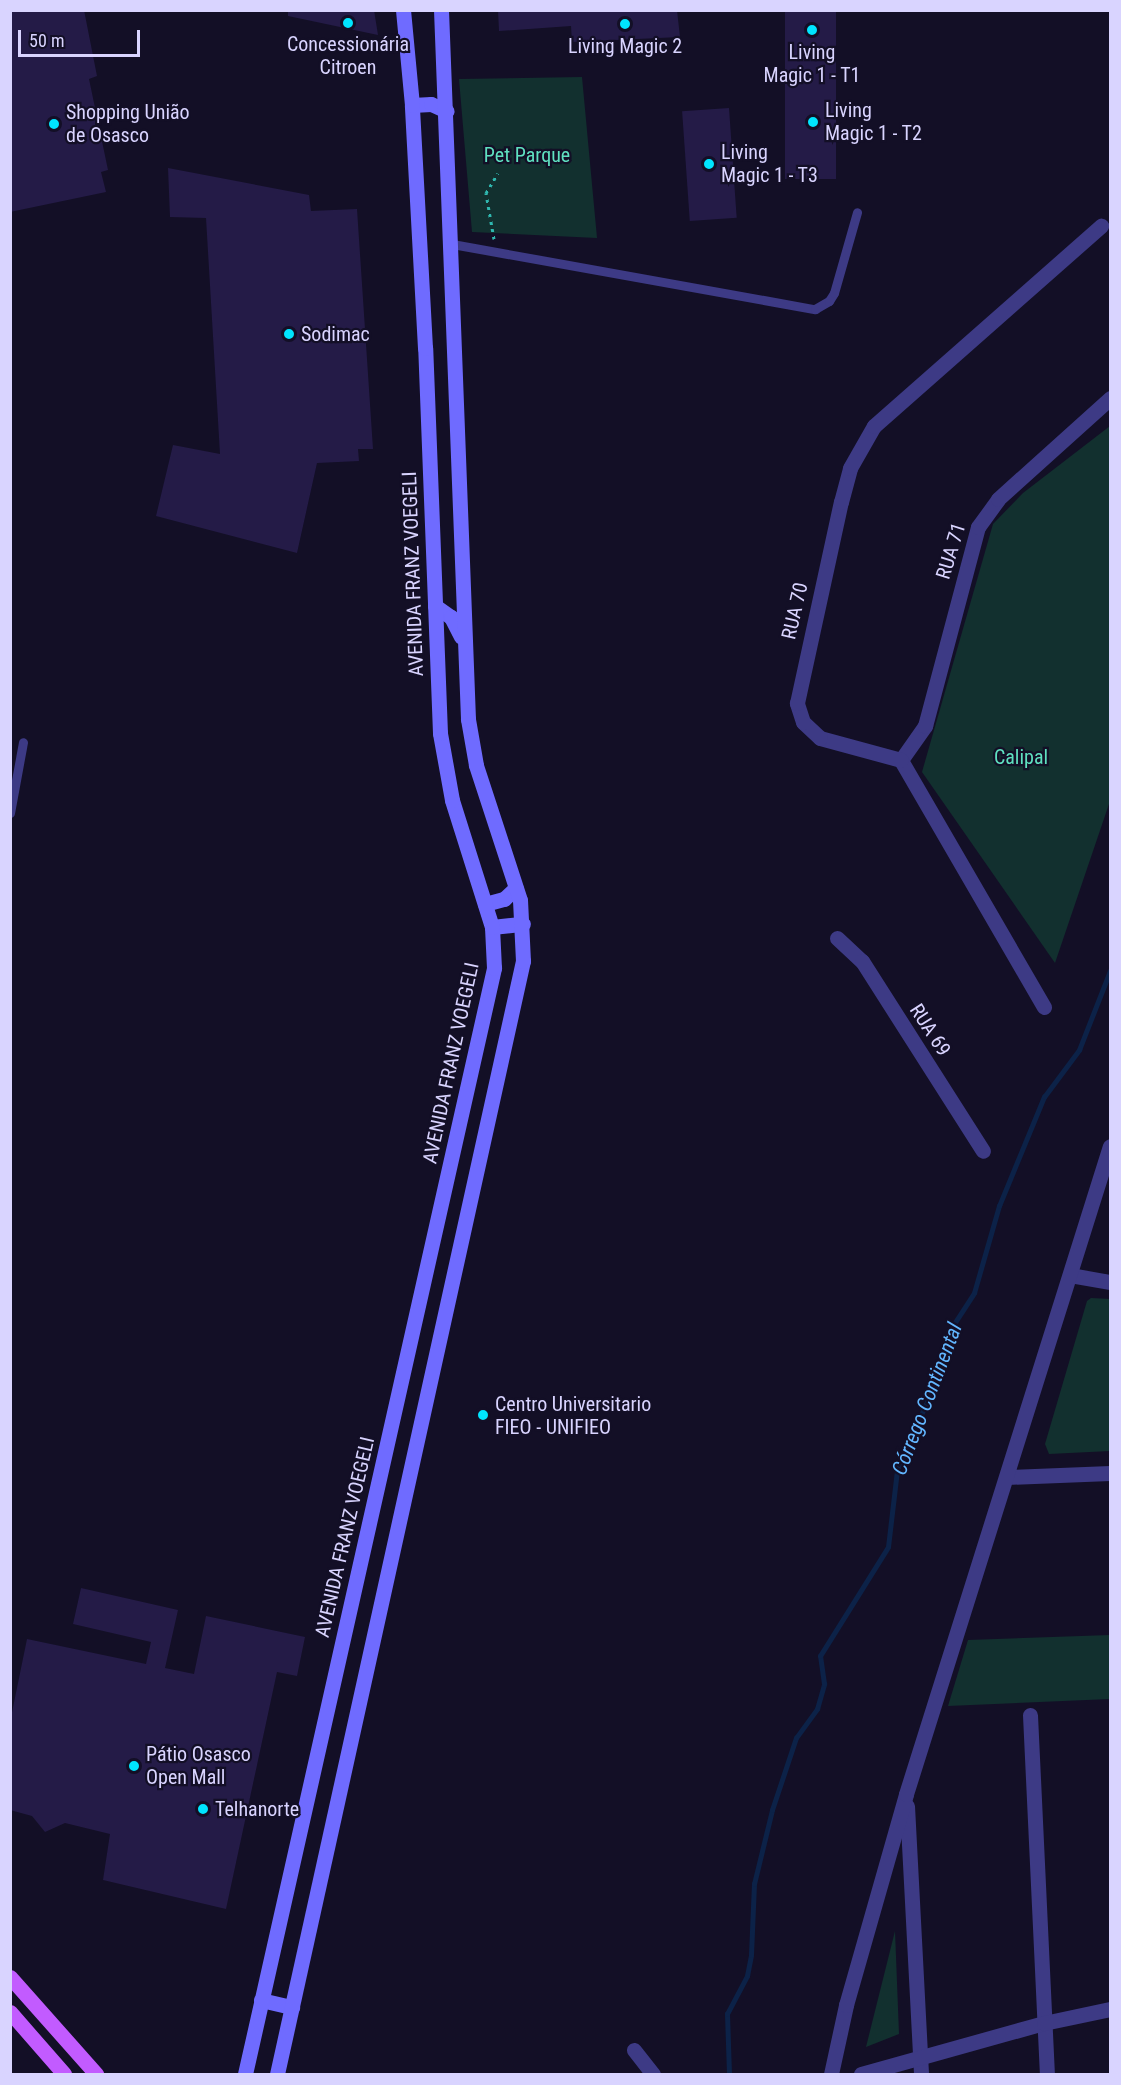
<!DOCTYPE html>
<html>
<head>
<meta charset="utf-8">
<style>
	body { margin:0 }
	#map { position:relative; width:1121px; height:2085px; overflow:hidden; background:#130f26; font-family:"Roboto Condensed",sans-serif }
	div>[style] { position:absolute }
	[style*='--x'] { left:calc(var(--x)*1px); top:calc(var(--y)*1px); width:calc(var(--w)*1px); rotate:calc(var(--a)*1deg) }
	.green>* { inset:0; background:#12302f }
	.stream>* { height:4.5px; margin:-2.25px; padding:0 2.25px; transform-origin:2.25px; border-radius:2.25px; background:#0c2248 }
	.building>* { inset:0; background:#241b47; transform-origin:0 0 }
	.path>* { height:3px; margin-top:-1.5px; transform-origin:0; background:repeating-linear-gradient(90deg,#2fb8b0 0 3px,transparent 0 7.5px) }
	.lane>* { height:9px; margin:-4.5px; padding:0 4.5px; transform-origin:4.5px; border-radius:4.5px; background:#3d3a85 }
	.street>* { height:15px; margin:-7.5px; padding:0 7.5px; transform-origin:7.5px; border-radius:7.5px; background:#3d3a85 }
	.secondary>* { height:15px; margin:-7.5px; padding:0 7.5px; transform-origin:7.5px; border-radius:7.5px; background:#6f6bff }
	.primary>* { height:15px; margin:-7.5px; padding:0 7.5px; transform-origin:7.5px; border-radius:7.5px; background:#c25bff }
	.dots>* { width:16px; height:16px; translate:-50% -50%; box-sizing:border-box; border:3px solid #130f26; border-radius:50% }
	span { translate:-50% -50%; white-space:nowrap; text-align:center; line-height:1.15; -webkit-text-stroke:4.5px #130f26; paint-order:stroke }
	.poi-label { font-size:20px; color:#d9d4ff }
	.left { translate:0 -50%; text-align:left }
	.park-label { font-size:20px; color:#5fe0c0 }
	.street-label { font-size:20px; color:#d9d4ff }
	.water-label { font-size:21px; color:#62b6ff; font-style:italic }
	.frame { position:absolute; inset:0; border:12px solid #d9d4ff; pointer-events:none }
	.scale { position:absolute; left:18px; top:30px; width:122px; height:27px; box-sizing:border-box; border:3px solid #d9d4ff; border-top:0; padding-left:8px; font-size:18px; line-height:21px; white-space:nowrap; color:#d9d4ff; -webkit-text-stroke:4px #130f26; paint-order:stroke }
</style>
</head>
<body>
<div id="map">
	<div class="green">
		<div style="clip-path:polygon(582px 77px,597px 238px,472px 232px,459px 79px)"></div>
		<div style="clip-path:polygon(1110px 426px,1110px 801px,1055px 963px,922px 772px,993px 524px,1023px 493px)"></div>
		<div style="clip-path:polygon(1091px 1298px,1110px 1299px,1110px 1451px,1049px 1454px,1045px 1444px,1087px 1301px)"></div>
		<div style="clip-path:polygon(1110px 1635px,1110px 1699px,948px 1706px,968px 1640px)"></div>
		<div style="clip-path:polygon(895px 1931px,899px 2034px,866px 2047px)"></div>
	</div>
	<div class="stream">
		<div style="--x:729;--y:2074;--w:60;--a:-91.9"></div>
		<div style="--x:727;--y:2014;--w:43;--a:-62.2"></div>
		<div style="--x:747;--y:1976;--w:21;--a:-79"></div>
		<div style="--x:751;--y:1955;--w:71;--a:-87.6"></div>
		<div style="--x:754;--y:1884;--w:76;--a:-76.3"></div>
		<div style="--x:772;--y:1810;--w:76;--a:-71.6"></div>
		<div style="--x:796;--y:1738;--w:36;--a:-54"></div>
		<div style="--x:817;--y:1709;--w:26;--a:-74"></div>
		<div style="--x:824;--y:1684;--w:28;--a:-98"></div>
		<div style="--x:820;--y:1656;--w:128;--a:-58"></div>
		<div style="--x:888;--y:1547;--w:78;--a:-83.3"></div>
		<div style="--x:897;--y:1470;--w:122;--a:-66.4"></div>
		<div style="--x:946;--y:1358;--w:35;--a:-77"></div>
		<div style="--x:954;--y:1324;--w:37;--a:-57"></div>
		<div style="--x:974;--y:1293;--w:91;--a:-74"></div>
		<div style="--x:999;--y:1206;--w:118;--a:-67.6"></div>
		<div style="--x:1044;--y:1097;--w:59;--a:-53.3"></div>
		<div style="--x:1079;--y:1050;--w:85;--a:-68.6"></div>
	</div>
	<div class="building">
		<div style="clip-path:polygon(10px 10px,84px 10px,97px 76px,89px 79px,108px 170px,101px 172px,106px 192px,10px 212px)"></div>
		<div style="clip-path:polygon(288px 10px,374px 10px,378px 35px,288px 16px)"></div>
		<div style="clip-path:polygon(498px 10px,677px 10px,680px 37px,572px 42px,571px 26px,499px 31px)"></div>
		<div style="left:785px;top:10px;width:51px;height:169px"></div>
		<div style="left:729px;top:108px;width:110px;height:47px;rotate:86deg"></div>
		<div style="clip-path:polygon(168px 168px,309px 195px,311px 211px,357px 209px,373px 449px,358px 449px,359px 461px,317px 463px,297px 553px,156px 516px,173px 445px,220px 454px,206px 218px,170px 217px)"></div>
		<div style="clip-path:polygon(81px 1588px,178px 1610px,165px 1668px,194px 1674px,206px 1616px,305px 1637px,297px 1676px,277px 1672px,226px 1909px,103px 1880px,110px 1834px,65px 1823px,45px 1832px,32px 1816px,10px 1810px,10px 1722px,27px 1639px,146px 1664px,151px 1642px,73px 1624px)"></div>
	</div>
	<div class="path">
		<div style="--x:494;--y:239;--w:47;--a:-99.9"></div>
		<div style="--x:486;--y:193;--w:23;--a:-59"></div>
	</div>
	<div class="lane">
		<div style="--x:452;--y:244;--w:369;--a:10.2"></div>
		<div style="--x:815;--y:309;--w:16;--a:-30"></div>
		<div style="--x:829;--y:301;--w:9;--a:-58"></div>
		<div style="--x:834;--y:293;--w:84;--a:-74.1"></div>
		<div style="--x:10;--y:813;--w:72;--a:-79.6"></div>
	</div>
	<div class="street">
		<div style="--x:901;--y:760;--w:42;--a:-54.8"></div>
		<div style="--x:925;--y:726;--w:206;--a:-75.1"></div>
		<div style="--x:978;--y:527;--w:34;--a:-54"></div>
		<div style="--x:998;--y:499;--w:151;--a:-42"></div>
		<div style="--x:837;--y:938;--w:34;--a:43"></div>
		<div style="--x:862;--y:961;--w:225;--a:57.5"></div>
		<div style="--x:1044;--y:1007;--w:285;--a:-120.1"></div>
		<div style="--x:901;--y:760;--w:84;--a:-164.8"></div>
		<div style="--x:820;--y:738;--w:23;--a:-137"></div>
		<div style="--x:803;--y:722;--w:20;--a:-108"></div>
		<div style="--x:797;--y:703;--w:206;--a:-77.7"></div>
		<div style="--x:841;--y:502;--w:35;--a:-75"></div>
		<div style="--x:850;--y:468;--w:48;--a:-60.3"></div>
		<div style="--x:874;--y:426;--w:303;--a:-41.4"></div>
		<div style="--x:1070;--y:1275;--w:41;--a:9.9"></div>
		<div style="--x:1007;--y:1477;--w:103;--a:-2.2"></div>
		<div style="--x:1030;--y:1715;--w:359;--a:87.3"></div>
		<div style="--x:907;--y:1806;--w:268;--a:87"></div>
		<div style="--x:634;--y:2050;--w:31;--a:52"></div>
		<div style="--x:831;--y:2074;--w:71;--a:-77.7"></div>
		<div style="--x:846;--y:2005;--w:219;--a:-74.1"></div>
		<div style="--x:906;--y:1794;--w:679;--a:-72.53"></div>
		<div style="--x:861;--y:2074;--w:190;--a:-15.6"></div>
		<div style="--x:1044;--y:2023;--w:67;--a:-12"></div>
	</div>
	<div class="secondary">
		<div style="--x:412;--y:105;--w:19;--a:-3"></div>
		<div style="--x:431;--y:104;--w:17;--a:24"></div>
		<div style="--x:435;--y:606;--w:19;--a:35"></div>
		<div style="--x:451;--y:617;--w:22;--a:63"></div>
		<div style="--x:485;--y:904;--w:20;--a:-15"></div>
		<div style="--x:504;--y:899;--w:16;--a:-43"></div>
		<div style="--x:492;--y:927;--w:31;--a:-6"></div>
		<div style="--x:261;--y:2000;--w:32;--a:13"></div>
		<div style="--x:245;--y:2074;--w:1134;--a:-77.31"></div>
		<div style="--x:494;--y:968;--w:41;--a:-92.8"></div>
		<div style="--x:492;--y:927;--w:133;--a:-107.5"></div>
		<div style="--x:452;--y:800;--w:68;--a:-100.2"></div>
		<div style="--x:440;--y:733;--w:385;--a:-92.2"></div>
		<div style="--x:425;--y:348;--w:243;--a:-93.1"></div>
		<div style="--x:412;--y:105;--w:95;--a:-95.4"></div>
		<div style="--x:277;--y:2074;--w:1140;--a:-77.54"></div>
		<div style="--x:523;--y:961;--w:61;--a:-92.8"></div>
		<div style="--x:520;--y:900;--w:142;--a:-108.1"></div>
		<div style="--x:476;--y:765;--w:47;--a:-99.9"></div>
		<div style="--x:468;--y:719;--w:710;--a:-92.18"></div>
	</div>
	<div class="primary">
		<div style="--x:10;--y:1977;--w:130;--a:48.4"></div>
		<div style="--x:10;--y:2012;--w:82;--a:48.9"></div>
	</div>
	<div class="dots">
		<div style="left:348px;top:23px;background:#00e5ff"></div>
		<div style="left:625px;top:24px;background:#00e5ff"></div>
		<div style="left:812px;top:30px;background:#00e5ff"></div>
		<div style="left:813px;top:122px;background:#00e5ff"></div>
		<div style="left:54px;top:124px;background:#00e5ff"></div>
		<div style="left:709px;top:164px;background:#00e5ff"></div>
		<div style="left:289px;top:334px;background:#00e5ff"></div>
		<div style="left:483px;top:1415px;background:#00e5ff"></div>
		<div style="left:134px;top:1766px;background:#00e5ff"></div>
		<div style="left:203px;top:1809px;background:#00e5ff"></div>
	</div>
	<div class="poi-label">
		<span style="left:348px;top:56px">Concessionária<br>Citroen</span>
		<span style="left:625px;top:46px">Living Magic 2</span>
		<span style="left:812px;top:64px">Living<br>Magic 1 - T1</span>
		<span class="left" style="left:825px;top:122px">Living<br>Magic 1 - T2</span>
		<span class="left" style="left:66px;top:124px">Shopping União<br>de Osasco</span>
		<span class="left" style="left:721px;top:164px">Living<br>Magic 1 - T3</span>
		<span class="left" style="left:301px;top:334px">Sodimac</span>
		<span class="left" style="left:495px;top:1416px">Centro Universitario<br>FIEO - UNIFIEO</span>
		<span class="left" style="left:146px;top:1766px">Pátio Osasco<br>Open Mall</span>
		<span class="left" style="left:215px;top:1809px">Telhanorte</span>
	</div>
	<div class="park-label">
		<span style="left:527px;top:155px">Pet Parque</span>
		<span style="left:1021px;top:757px">Calipal</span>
	</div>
	<div class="street-label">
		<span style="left:951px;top:551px;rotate:-73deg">RUA 71</span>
		<span style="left:413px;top:574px;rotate:-92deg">AVENIDA FRANZ VOEGELI</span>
		<span style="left:795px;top:611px;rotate:-77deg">RUA 70</span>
		<span style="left:930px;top:1030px;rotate:57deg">RUA 69</span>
		<span style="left:451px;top:1063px;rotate:-78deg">AVENIDA FRANZ VOEGELI</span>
		<span style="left:345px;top:1537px;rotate:-77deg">AVENIDA FRANZ VOEGELI</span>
	</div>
	<div class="water-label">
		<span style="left:927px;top:1399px;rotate:-69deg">Córrego Continental</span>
	</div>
	<div class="frame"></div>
	<div class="scale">50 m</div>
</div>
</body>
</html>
